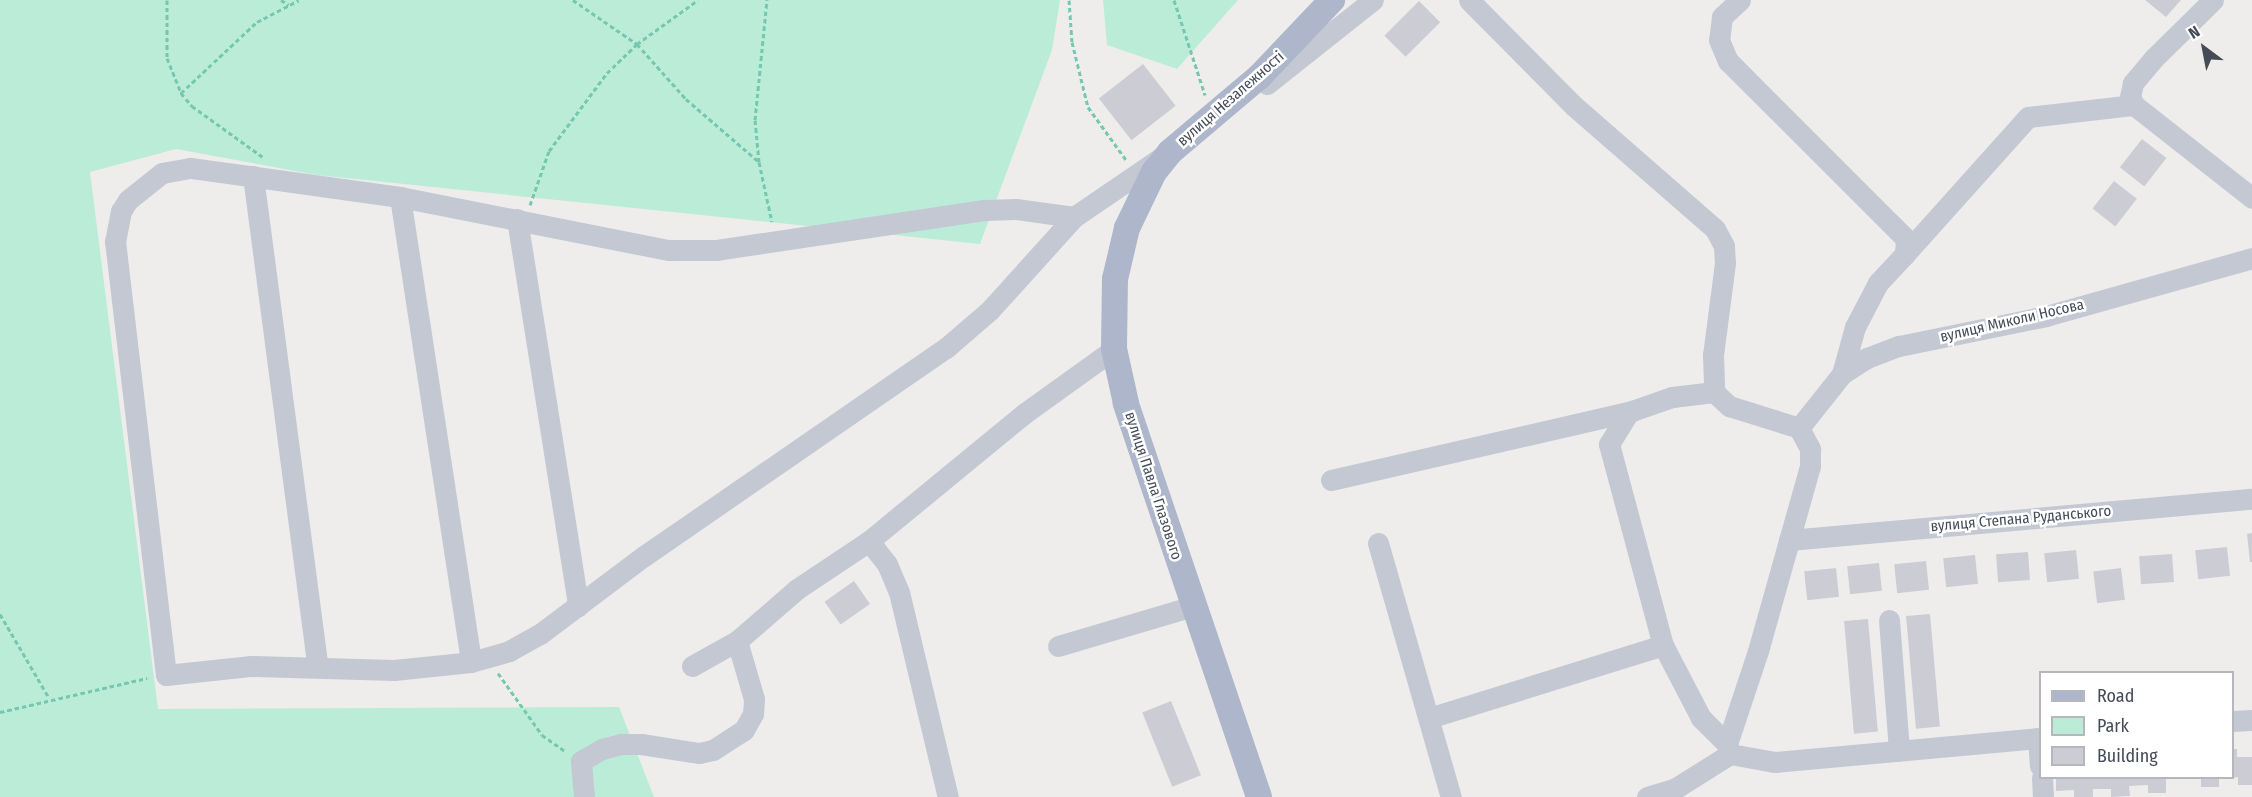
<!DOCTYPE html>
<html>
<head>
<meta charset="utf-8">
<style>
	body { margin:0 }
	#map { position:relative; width:2252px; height:797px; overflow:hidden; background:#efedec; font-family:"Fira Sans Condensed",sans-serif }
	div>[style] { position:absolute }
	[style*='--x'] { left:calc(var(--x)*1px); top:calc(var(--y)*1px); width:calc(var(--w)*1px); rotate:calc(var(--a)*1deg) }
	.green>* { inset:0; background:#bbecd8 }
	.building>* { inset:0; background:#cccdd4; transform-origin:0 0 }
	.path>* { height:3px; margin-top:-1.5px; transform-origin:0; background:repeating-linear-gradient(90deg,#75c8b0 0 4.5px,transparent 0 7.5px) }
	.minor>* { height:21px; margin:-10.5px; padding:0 10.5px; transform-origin:10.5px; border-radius:10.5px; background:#c3c8d3 }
	.major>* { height:26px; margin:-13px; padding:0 13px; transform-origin:13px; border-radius:13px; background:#adb6ca }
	span { translate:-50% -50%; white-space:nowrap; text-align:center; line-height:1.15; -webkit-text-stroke:5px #fff; paint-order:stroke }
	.street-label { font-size:15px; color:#454c58 }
	.legend { position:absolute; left:2039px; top:671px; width:195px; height:108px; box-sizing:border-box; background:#fff; border:2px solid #b5b7bc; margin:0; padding:8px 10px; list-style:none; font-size:18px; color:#454c58 }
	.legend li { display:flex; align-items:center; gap:12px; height:30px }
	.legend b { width:30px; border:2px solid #b5b7bc }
	.north { position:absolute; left:2174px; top:18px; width:60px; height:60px; -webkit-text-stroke:4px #fff; paint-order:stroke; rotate:328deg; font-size:16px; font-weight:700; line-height:24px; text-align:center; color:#454c58 }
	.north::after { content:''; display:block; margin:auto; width:21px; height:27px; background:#454c58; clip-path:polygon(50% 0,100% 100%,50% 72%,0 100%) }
</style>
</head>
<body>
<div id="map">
	<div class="green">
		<div style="clip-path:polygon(0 0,1060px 0,1052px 50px,980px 244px,317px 175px,176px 149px,90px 172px,158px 709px,619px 707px,654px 797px,0 797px)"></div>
		<div style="clip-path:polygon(1103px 0,1238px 0,1177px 69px,1107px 45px)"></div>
	</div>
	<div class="building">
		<div style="clip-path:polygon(2145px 0,2181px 0,2166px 17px)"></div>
		<div style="left:1419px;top:1px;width:30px;height:49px;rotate:45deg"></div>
		<div style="left:1143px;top:64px;width:53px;height:56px;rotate:52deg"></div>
		<div style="left:2142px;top:139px;width:31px;height:36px;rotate:38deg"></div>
		<div style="left:2114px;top:181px;width:29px;height:35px;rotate:38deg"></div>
		<div style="clip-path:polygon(2252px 533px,2252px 562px,2250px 562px,2247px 534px)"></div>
		<div style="left:2227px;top:547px;width:29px;height:32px;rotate:84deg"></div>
		<div style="left:2076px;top:550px;width:29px;height:32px;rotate:84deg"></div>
		<div style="left:2028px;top:552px;width:28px;height:32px;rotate:86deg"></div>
		<div style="left:2172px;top:554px;width:28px;height:33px;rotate:86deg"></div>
		<div style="left:1975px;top:555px;width:29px;height:32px;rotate:84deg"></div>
		<div style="left:1926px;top:561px;width:29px;height:32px;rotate:84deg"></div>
		<div style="left:1879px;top:563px;width:28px;height:32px;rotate:84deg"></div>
		<div style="left:1836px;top:568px;width:29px;height:32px;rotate:84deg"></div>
		<div style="left:2121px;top:568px;width:32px;height:28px;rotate:83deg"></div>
		<div style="left:854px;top:581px;width:28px;height:36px;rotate:55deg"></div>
		<div style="left:1930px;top:614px;width:113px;height:24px;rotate:85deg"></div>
		<div style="left:1868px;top:619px;width:113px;height:24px;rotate:85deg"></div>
		<div style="left:1171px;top:701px;width:80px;height:31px;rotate:68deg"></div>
		<div style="clip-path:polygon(2232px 749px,2237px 749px,2237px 757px,2252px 757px,2252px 785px,2238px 785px,2238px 777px,2232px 778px)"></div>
		<div style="clip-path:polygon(2056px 778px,2166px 778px,2166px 793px,2148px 793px,2148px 785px,2129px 786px,2130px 796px,2111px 797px,2111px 789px,2093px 789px,2093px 797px,2074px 797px,2074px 790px,2056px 791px)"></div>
		<div style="left:2201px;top:778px;width:18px;height:9px"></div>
	</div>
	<div class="path">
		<div style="--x:167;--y:0;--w:58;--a:90"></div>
		<div style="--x:167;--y:58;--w:38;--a:68"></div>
		<div style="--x:181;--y:93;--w:17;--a:50"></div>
		<div style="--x:192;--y:106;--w:89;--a:35.8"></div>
		<div style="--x:281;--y:0;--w:9;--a:32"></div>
		<div style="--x:573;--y:0;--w:78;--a:34.5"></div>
		<div style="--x:637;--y:44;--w:74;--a:48.3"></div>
		<div style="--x:686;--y:99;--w:96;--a:40.8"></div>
		<div style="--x:759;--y:162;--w:61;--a:77.8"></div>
		<div style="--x:1069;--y:0;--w:42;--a:85.9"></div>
		<div style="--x:1072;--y:42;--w:67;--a:76.2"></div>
		<div style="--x:1088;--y:107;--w:67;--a:54.2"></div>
		<div style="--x:1174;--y:0;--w:100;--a:71.9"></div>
		<div style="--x:181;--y:93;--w:104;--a:-43.1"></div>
		<div style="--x:257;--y:22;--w:47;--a:-27.6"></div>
		<div style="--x:759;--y:162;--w:42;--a:-95.4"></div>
		<div style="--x:755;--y:120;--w:121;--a:-84.3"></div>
		<div style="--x:530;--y:205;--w:57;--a:-70.6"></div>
		<div style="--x:549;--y:151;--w:97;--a:-53.4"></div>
		<div style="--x:607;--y:73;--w:42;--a:-44"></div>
		<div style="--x:637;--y:44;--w:75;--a:-35.8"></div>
		<div style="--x:0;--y:614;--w:97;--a:59.7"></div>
		<div style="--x:498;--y:673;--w:76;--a:54.6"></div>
		<div style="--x:542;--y:735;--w:28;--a:35"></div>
		<div style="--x:0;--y:712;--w:151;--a:-13"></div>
	</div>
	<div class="minor">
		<div style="--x:1469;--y:0;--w:149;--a:45.3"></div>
		<div style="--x:1574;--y:106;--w:187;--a:41.1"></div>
		<div style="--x:1715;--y:229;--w:19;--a:62"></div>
		<div style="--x:1724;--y:246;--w:17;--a:87"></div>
		<div style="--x:1725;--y:263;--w:93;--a:97.4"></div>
		<div style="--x:1713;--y:355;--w:37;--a:88"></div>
		<div style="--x:1714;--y:392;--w:21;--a:43"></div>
		<div style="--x:1729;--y:406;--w:73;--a:17.4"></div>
		<div style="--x:1799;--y:428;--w:24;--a:62"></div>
		<div style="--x:1810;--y:449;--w:17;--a:90"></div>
		<div style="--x:1810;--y:466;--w:192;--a:105.7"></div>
		<div style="--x:1758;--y:651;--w:98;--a:108.4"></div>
		<div style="--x:1727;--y:744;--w:10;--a:73"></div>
		<div style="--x:1730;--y:754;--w:46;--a:10.1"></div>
		<div style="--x:1775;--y:762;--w:266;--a:-5.2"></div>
		<div style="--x:1740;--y:0;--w:25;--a:137"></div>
		<div style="--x:1722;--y:17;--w:23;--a:97"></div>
		<div style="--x:1719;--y:40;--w:23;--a:67"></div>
		<div style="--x:1728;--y:61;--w:252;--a:45"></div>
		<div style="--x:1906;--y:239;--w:15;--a:94"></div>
		<div style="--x:1905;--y:254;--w:40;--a:133"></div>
		<div style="--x:1878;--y:283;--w:50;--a:117.6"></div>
		<div style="--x:1855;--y:327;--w:49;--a:105.5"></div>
		<div style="--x:2213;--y:0;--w:83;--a:135.5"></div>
		<div style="--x:2154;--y:58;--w:33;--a:130"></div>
		<div style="--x:2133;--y:83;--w:14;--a:102"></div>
		<div style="--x:2130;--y:97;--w:9;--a:63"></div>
		<div style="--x:2134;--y:105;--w:150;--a:38.2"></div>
		<div style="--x:1267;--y:84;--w:135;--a:-38.4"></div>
		<div style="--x:253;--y:176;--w:495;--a:82.5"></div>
		<div style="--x:400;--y:197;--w:470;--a:81.3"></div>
		<div style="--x:1074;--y:217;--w:59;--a:-172.1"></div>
		<div style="--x:1016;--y:209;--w:32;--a:178"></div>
		<div style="--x:984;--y:210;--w:270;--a:171.5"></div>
		<div style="--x:717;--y:250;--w:49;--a:180"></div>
		<div style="--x:668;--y:250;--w:273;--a:-168.8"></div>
		<div style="--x:400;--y:197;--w:212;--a:-172.1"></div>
		<div style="--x:190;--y:168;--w:28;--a:170"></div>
		<div style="--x:162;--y:173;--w:43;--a:141.5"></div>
		<div style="--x:128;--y:200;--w:13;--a:122"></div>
		<div style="--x:121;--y:211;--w:31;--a:101"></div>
		<div style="--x:115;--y:241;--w:437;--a:83.3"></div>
		<div style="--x:166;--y:675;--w:84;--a:-6.1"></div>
		<div style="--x:250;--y:666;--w:144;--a:1.6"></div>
		<div style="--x:394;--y:670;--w:77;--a:-5.9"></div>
		<div style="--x:471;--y:662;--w:40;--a:-16"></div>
		<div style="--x:509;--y:651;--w:35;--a:-29"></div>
		<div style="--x:540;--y:634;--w:130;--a:-36.9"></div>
		<div style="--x:644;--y:556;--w:367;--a:-34.6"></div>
		<div style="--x:946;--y:348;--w:58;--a:-40.8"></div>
		<div style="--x:990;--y:310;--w:125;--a:-47.9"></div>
		<div style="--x:1074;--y:217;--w:107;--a:-34.3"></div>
		<div style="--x:517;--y:219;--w:392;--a:81"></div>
		<div style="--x:1905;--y:254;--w:184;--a:-48.1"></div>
		<div style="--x:2028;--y:117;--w:107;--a:-6.5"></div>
		<div style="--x:1714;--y:392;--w:42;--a:173.2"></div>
		<div style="--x:1672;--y:397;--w:46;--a:160.8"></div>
		<div style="--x:1629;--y:412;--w:38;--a:122"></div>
		<div style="--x:1609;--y:444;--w:208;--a:75"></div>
		<div style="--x:1663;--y:645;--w:82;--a:62.5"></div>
		<div style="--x:1701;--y:718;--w:37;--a:45"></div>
		<div style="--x:1799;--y:428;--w:69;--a:-51.5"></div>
		<div style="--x:1842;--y:374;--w:30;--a:-33"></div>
		<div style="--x:1867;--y:358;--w:34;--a:-21"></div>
		<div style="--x:1899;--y:346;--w:150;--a:-11.5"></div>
		<div style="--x:2046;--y:316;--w:214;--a:-15.7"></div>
		<div style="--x:1331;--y:480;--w:309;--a:-12.9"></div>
		<div style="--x:1789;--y:540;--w:465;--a:-5.1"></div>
		<div style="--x:869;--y:541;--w:29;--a:52"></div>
		<div style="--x:887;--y:564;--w:30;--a:67"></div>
		<div style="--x:899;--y:592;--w:211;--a:76.6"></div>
		<div style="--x:1378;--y:543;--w:264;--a:74"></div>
		<div style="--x:1889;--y:620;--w:131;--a:85.6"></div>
		<div style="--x:1058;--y:646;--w:141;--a:-16.5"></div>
		<div style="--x:692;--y:666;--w:51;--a:-29.1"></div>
		<div style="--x:737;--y:641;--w:79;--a:-40.9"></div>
		<div style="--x:797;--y:589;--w:87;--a:-33.7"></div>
		<div style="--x:869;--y:541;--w:202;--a:-39.4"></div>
		<div style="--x:1025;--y:413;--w:110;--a:-35.7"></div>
		<div style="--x:1429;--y:718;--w:245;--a:-17.3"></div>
		<div style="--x:2232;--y:721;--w:20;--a:-3"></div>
		<div style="--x:2038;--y:738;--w:28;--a:86"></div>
		<div style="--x:2042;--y:778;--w:19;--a:87"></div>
		<div style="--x:584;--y:797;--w:36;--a:-95"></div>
		<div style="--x:581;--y:761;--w:24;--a:-30"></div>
		<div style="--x:602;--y:749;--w:20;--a:-15"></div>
		<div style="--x:621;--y:744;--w:20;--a:0"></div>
		<div style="--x:641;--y:744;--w:59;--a:8.8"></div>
		<div style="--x:699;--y:753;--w:14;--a:-12"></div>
		<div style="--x:713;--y:750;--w:37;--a:-33"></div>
		<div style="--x:744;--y:730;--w:18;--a:-61"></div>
		<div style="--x:753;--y:714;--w:15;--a:-86"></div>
		<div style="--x:754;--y:699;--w:60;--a:-106.3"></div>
		<div style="--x:1647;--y:797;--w:30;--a:-17"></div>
		<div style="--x:1676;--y:788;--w:64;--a:-32.2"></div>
	</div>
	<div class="major">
		<div style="--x:1259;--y:797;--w:416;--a:-108.7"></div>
		<div style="--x:1126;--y:403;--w:55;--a:-102.5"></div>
		<div style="--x:1114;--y:349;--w:70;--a:-89.2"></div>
		<div style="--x:1115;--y:279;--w:52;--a:-76.8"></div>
		<div style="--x:1127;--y:228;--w:62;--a:-64.3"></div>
		<div style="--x:1154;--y:172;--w:26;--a:-51"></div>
		<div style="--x:1170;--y:152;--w:118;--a:-40.2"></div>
		<div style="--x:1260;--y:76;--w:105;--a:-46.5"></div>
	</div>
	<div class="street-label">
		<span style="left:1231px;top:99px;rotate:-41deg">вулиця Незалежності</span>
		<span style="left:2012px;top:321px;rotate:-13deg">вулиця Миколи Носова</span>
		<span style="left:1153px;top:486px;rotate:72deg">вулиця Павла Глазового</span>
		<span style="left:2021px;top:519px;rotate:-5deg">вулиця Степана Руданського</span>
	</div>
	<ul class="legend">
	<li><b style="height:8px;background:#adb6ca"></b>Road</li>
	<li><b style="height:16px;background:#bbecd8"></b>Park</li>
	<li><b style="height:16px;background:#cccdd4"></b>Building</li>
	</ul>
	<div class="north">N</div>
</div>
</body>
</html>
